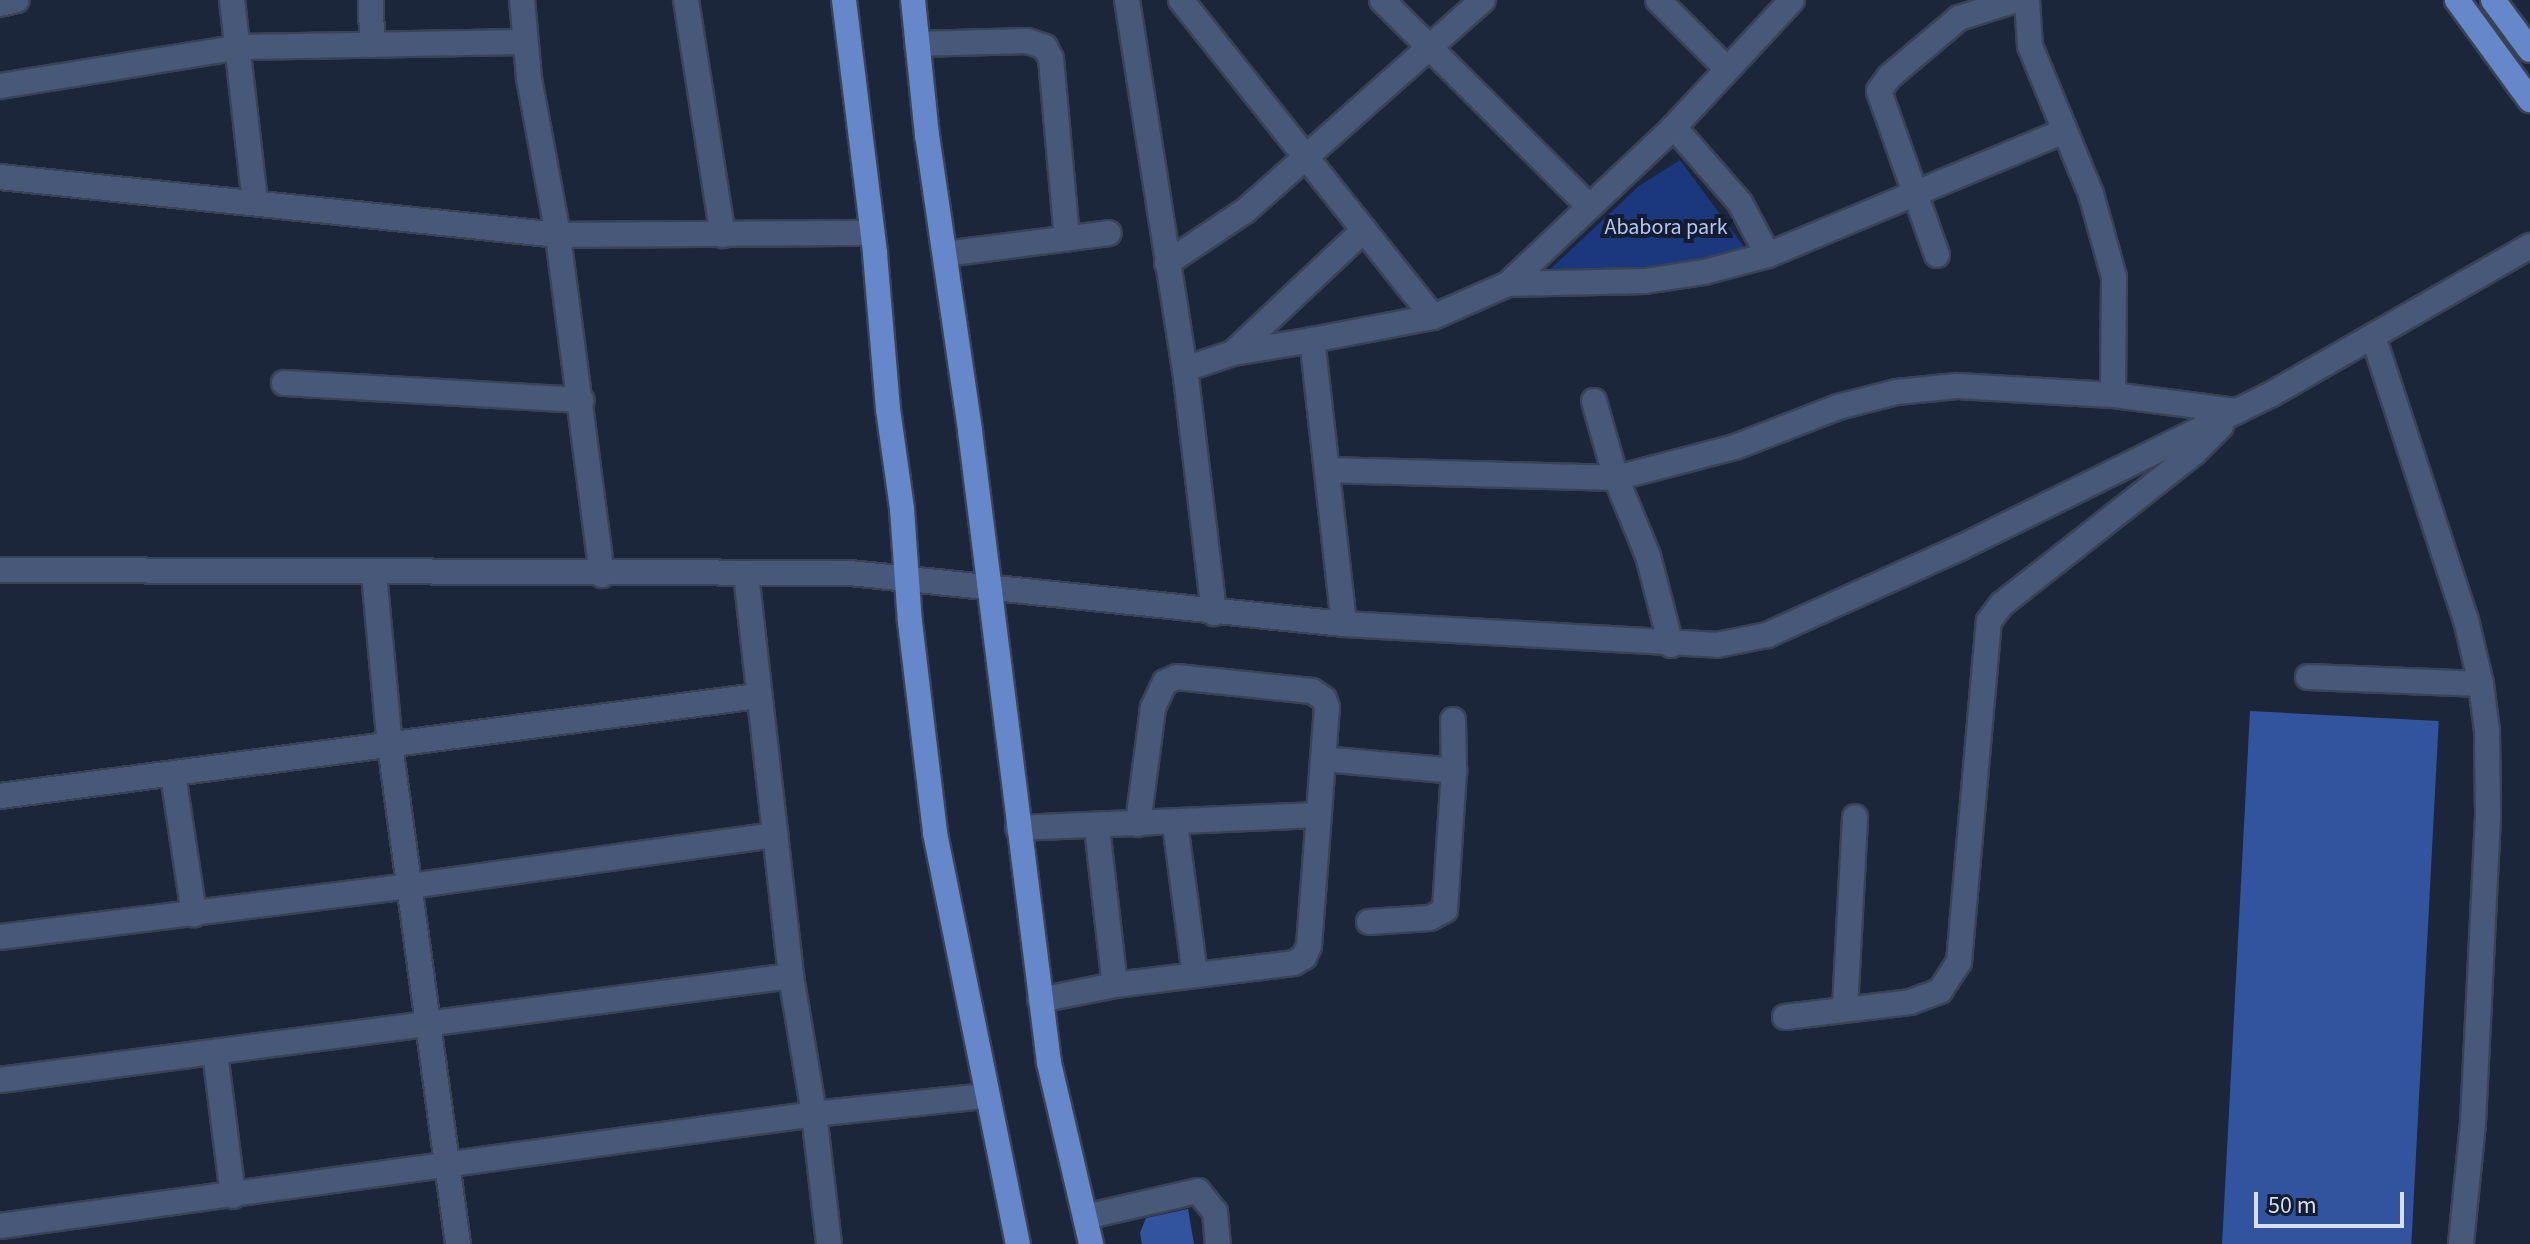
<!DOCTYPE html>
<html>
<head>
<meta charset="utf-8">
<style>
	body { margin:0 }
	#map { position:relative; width:2530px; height:1244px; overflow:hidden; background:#1c263a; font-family:"Source Sans 3",sans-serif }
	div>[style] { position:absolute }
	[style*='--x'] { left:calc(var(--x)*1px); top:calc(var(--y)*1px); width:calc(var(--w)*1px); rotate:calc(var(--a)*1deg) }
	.green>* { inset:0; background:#1b387e }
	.building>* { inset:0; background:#32549f; transform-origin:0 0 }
	.roads { filter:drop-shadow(2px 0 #3a4356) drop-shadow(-2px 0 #3a4356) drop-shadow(0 2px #3a4356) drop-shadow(0 -2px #3a4356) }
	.minor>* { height:24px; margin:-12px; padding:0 12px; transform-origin:12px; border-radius:12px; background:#485879 }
	.major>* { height:24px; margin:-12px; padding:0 12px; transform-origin:12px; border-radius:12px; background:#6787cb }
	span { translate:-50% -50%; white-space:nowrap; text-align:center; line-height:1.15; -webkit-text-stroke:8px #131c30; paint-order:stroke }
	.park-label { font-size:22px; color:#b3c8f2 }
	.scale { position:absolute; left:2254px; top:1192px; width:150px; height:36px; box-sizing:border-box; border:4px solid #d7deec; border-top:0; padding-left:10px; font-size:24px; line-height:28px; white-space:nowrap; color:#d7deec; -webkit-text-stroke:6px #131c30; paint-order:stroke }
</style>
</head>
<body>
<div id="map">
	<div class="green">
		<div style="clip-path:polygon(1680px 160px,1753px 259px,1713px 269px,1543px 276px,1639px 186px)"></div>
	</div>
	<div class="building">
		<div style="left:2250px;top:711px;width:189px;height:534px;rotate:3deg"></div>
		<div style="clip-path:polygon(1188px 1209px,1194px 1244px,1142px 1244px,1140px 1233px,1146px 1218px)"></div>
	</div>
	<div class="roads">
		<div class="minor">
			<div style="--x:232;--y:0;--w:203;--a:83.5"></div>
			<div style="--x:371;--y:0;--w:45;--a:88.7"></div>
			<div style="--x:686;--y:0;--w:238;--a:81.1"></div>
			<div style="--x:1127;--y:0;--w:374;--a:81.1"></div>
			<div style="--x:1185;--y:369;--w:246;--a:83.2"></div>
			<div style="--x:1181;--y:0;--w:405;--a:51.5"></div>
			<div style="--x:1382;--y:0;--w:292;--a:44.9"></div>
			<div style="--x:1658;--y:0;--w:96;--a:45"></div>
			<div style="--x:2027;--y:0;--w:46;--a:86.3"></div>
			<div style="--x:2030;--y:46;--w:160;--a:67.6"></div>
			<div style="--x:2091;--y:194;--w:86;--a:74.5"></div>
			<div style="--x:2114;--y:277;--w:118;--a:90.5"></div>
			<div style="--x:2113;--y:395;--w:125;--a:7.4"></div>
			<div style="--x:0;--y:4;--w:17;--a:-13"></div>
			<div style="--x:917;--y:44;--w:110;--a:-1.6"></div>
			<div style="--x:1027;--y:41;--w:19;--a:18"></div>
			<div style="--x:1045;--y:47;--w:13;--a:63"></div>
			<div style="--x:1051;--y:59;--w:180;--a:84.9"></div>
			<div style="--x:0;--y:86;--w:243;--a:-9.2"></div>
			<div style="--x:240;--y:47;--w:284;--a:-1"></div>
			<div style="--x:1674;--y:127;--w:101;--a:49"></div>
			<div style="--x:1740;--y:203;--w:59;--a:61.7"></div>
			<div style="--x:0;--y:177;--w:561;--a:5.93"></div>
			<div style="--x:558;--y:235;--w:160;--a:-100.5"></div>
			<div style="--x:529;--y:78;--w:78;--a:-95.1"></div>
			<div style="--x:945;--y:254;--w:165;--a:-7.3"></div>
			<div style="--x:1937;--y:255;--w:174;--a:-109.5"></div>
			<div style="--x:1879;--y:91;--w:17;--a:-54"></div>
			<div style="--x:1889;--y:77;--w:92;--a:-40.1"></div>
			<div style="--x:1959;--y:18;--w:60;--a:-17.5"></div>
			<div style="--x:1167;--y:263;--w:94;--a:-33.7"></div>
			<div style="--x:1245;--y:211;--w:318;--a:-41.6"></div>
			<div style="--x:1508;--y:284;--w:137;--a:-1.3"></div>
			<div style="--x:1645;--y:281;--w:60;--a:-8.7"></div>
			<div style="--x:1704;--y:272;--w:66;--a:-14.9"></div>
			<div style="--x:1768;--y:255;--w:321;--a:-22.7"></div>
			<div style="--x:2373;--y:336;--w:299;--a:71.9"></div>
			<div style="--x:2466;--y:620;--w:66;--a:76.8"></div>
			<div style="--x:2481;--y:684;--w:47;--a:82.7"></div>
			<div style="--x:2487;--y:731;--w:85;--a:89.3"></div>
			<div style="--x:2488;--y:816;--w:307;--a:92.8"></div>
			<div style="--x:2473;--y:1123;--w:122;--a:95.7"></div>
			<div style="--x:1233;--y:353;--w:180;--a:-43.2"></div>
			<div style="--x:1185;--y:369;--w:51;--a:-18.4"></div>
			<div style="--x:1233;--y:353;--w:80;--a:-9.3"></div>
			<div style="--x:284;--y:383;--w:298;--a:3.3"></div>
			<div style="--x:1594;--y:401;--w:80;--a:74.1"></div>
			<div style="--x:1616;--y:478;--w:123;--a:-14.6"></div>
			<div style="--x:1735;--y:447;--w:110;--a:-21.2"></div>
			<div style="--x:1838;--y:407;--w:61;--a:-14.3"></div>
			<div style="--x:1897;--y:392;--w:60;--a:-5.7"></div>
			<div style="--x:1957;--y:386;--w:156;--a:3.3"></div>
			<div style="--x:1329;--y:470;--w:287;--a:1.6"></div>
			<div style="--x:1616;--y:478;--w:84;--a:67.7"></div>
			<div style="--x:1648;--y:556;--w:92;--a:75.5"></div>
			<div style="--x:0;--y:570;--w:850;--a:0.2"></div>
			<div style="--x:850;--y:573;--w:497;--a:5.9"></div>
			<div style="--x:1344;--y:624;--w:374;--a:3.2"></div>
			<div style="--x:1717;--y:645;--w:51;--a:-11.3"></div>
			<div style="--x:1767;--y:635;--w:214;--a:-24.3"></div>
			<div style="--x:1962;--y:547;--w:343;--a:-26.3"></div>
			<div style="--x:2270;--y:395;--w:300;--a:-29.8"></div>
			<div style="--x:374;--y:574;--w:172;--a:84.7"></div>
			<div style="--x:390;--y:745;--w:504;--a:82.24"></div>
			<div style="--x:746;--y:574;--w:405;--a:83.6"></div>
			<div style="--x:791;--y:976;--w:140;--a:80.5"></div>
			<div style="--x:814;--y:1114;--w:131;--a:83.4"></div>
			<div style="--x:602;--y:575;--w:343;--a:-97.4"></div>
			<div style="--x:558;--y:235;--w:313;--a:-0.4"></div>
			<div style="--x:1344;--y:624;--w:286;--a:-96.4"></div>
			<div style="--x:1312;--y:340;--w:123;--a:-10.8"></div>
			<div style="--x:1433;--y:317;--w:82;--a:-23.7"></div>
			<div style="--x:1508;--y:284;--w:228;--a:-43.4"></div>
			<div style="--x:1674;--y:127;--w:173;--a:-47.1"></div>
			<div style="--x:2308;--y:677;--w:173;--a:2.3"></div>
			<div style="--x:1323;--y:759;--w:132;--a:5.2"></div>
			<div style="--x:173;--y:775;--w:141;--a:81.4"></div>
			<div style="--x:0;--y:796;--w:765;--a:-7.52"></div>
			<div style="--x:1175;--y:823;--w:153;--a:82.5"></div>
			<div style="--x:1018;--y:828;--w:300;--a:-2.5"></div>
			<div style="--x:1097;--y:828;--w:158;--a:83.5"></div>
			<div style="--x:1369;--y:922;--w:61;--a:-3.8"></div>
			<div style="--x:1430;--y:918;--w:17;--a:-28"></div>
			<div style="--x:1445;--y:910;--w:139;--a:-86.3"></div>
			<div style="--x:1454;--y:771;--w:51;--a:-91.1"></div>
			<div style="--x:0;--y:937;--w:414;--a:-7.1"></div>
			<div style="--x:411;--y:886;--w:368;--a:-8"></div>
			<div style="--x:1040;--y:1000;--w:76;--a:-11.3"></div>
			<div style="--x:1115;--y:985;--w:180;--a:-7"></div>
			<div style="--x:1294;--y:963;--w:12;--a:-31"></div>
			<div style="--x:1304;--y:957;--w:12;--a:-66"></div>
			<div style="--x:1309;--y:946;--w:239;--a:-85.7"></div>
			<div style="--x:1327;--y:708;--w:9;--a:-108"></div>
			<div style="--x:1324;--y:699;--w:14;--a:-146"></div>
			<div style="--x:1312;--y:691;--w:136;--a:-174.1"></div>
			<div style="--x:1177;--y:677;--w:13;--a:157"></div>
			<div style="--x:1165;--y:682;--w:29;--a:115"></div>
			<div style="--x:1153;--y:708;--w:117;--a:97.4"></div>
			<div style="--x:1845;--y:1009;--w:192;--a:-87"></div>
			<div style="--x:1785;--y:1017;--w:126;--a:-6.8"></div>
			<div style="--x:1910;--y:1002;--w:32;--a:-20"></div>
			<div style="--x:1940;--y:991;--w:35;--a:-57"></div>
			<div style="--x:1959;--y:962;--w:342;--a:-85"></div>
			<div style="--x:1989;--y:621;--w:21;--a:-53"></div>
			<div style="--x:2002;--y:604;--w:244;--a:-38.2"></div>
			<div style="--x:2194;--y:453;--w:38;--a:-45"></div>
			<div style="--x:215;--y:1053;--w:144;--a:82.8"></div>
			<div style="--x:0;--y:1080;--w:798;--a:-7.49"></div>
			<div style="--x:1085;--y:1217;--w:116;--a:-13"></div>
			<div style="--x:1198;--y:1191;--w:27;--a:51"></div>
			<div style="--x:1215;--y:1212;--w:32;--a:85"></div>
			<div style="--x:0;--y:1226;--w:822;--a:-7.83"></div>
			<div style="--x:814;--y:1114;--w:173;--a:-6"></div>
		</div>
		<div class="major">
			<div style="--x:844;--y:0;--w:256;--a:83"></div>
			<div style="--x:875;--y:254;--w:156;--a:85.2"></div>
			<div style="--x:888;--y:409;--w:101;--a:82"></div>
			<div style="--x:902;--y:509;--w:113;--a:86"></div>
			<div style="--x:910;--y:622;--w:212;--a:83.2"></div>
			<div style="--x:935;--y:833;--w:419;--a:78.6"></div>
			<div style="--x:913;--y:0;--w:136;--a:84.1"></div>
			<div style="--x:927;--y:135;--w:299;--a:81.7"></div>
			<div style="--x:970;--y:431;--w:637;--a:82.87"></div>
			<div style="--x:1049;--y:1063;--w:186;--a:76.9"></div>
			<div style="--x:2457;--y:0;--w:124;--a:53.9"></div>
			<div style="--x:2493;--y:0;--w:62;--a:53.5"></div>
		</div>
	</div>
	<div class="park-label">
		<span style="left:1666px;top:228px">Ababora park</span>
	</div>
	<div class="scale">50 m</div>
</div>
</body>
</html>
